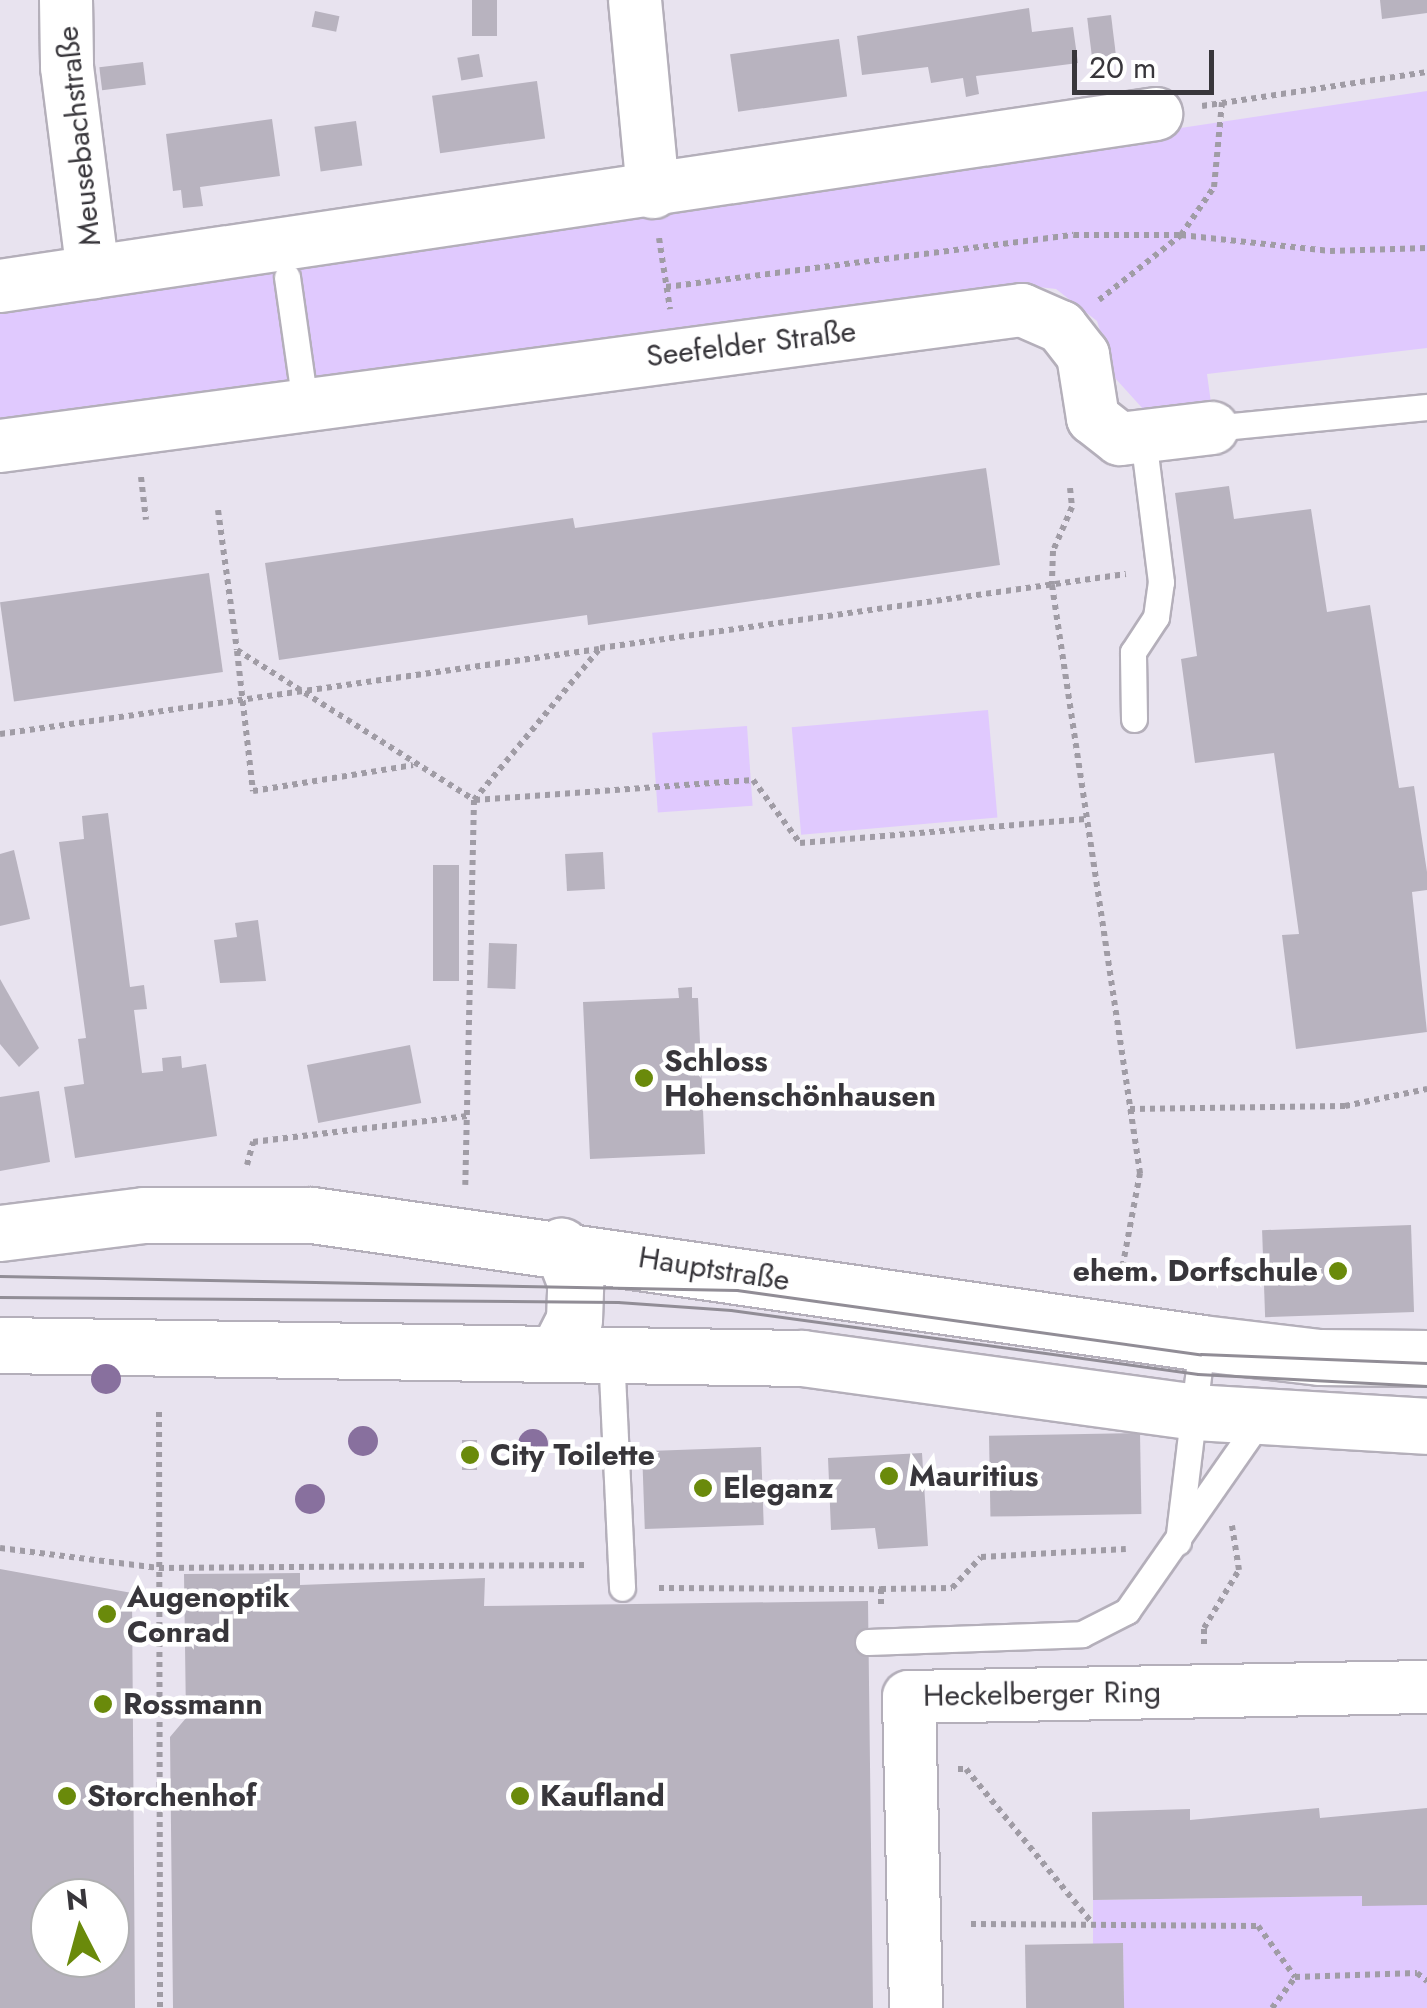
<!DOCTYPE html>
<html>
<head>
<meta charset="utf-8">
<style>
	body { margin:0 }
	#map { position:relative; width:1427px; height:2008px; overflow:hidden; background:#e8e3ef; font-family:Jost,sans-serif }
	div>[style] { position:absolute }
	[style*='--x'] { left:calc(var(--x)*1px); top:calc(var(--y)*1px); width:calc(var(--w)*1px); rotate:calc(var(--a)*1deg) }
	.green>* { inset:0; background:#e0c9fe; transform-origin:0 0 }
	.building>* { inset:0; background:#b8b3bf; transform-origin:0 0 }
	.path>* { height:6px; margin-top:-3px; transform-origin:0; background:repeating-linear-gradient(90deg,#a09ca5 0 5px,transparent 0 10px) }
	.roads { filter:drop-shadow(2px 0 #b4afba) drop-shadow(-2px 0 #b4afba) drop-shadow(0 2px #b4afba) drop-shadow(0 -2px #b4afba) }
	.lane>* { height:25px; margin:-12.5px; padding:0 12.5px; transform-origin:12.5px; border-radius:12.5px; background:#fff }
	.street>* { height:52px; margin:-26px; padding:0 26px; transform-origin:26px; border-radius:26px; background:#fff }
	.secondary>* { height:55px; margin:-27.5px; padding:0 27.5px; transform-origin:27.5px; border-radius:27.5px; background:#fff }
	.tram>* { height:2.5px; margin:-1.25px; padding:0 1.25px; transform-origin:1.25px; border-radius:1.25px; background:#918d96 }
	.trees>* { width:30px; height:30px; margin:-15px; border-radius:50%; background:#88709e }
	.dots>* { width:28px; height:28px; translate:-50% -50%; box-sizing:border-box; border:5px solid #fff; border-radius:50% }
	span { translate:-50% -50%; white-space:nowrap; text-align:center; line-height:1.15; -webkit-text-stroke:9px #fff; paint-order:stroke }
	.street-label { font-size:30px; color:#38363b }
	.poi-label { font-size:30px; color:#38363b; font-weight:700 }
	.left { translate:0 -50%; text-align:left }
	.right { translate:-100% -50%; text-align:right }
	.north { position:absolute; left:30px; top:1878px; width:100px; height:100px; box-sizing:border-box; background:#fff; border:2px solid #afafb1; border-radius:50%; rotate:354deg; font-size:28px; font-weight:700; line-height:40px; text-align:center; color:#38363b }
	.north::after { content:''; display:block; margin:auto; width:35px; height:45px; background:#6a8a0b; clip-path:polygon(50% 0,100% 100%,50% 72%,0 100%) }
	.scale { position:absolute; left:1072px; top:50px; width:142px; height:45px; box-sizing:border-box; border:5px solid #38363b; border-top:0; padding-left:12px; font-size:30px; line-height:35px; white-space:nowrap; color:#38363b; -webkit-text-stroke:8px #fff; paint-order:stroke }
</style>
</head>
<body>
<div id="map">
	<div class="green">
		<div style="clip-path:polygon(1427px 91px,1427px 348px,1207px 374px,1211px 403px,1144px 410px,1115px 378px,1097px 321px,1056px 289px,1030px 286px,0 430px,0 305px)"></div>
		<div style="left:988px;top:710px;width:108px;height:197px;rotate:85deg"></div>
		<div style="left:747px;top:726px;width:80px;height:95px;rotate:86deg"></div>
		<div style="clip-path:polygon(1362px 1896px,1427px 1905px,1427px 2008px,1124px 2008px,1123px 1944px,1093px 1944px,1093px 1900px)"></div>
	</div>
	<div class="building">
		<div style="left:472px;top:0;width:25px;height:36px"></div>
		<div style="clip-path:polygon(1380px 0,1427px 0,1427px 13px,1382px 19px)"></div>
		<div style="clip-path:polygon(1029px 8px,1032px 32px,1073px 27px,1078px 63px,976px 76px,979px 94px,966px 97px,963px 78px,931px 83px,928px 67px,862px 75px,857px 36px)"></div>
		<div style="left:315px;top:11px;width:25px;height:16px;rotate:12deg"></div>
		<div style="left:1111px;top:15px;width:40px;height:24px;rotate:83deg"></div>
		<div style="left:839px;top:39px;width:58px;height:110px;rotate:82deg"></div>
		<div style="left:479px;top:54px;width:23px;height:22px;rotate:80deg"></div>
		<div style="left:143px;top:62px;width:23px;height:44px;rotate:83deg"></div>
		<div style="left:537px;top:81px;width:58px;height:106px;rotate:82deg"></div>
		<div style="clip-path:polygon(272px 119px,280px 176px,200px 187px,203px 206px,183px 208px,181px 190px,173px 191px,166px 134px)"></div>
		<div style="left:356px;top:121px;width:45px;height:42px;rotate:82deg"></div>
		<div style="clip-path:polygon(986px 468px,1000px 565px,588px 625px,587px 615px,279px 660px,265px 563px,573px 518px,575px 528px)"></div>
		<div style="clip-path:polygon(1229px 486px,1234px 519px,1311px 509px,1327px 612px,1370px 605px,1399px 788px,1414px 786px,1427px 872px,1427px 890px,1412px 892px,1427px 1032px,1296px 1049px,1282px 935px,1299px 934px,1274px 753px,1195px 763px,1181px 659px,1197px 656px,1175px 493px)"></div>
		<div style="left:209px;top:573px;width:100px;height:211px;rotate:82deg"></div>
		<div style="clip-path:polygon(108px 813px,130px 987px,144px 985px,147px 1009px,134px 1010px,142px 1073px,163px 1071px,162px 1058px,181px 1056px,182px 1068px,206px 1064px,217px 1136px,75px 1158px,64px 1087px,84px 1084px,78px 1039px,86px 1038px,59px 842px,84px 839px,82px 816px)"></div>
		<div style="clip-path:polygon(14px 850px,30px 919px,0 926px,0 854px)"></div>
		<div style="left:603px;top:852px;width:37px;height:38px;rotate:87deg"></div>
		<div style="left:433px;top:865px;width:26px;height:116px"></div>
		<div style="clip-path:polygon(258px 920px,266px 981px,220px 983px,214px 940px,237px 937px,235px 923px)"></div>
		<div style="left:489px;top:943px;width:28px;height:45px;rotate:2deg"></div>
		<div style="clip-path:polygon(0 979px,39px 1048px,19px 1067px,0 1044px)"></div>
		<div style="clip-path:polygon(692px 987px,692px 998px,698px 998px,705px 1154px,590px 1159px,583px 1002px,679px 998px,678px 988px)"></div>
		<div style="left:410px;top:1045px;width:59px;height:105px;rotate:79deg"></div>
		<div style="clip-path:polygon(39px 1091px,50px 1162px,0 1171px,0 1097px)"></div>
		<div style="left:1411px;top:1225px;width:87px;height:149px;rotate:88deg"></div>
		<div style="left:1140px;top:1433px;width:81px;height:151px;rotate:89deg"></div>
		<div style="left:462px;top:1440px;width:15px;height:30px"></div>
		<div style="left:761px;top:1447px;width:78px;height:119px;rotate:88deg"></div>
		<div style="clip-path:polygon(922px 1453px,928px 1546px,878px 1549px,875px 1528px,831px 1530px,828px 1458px)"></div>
		<div style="clip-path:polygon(evenodd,0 1569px,132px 1593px,135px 2008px,0 2008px,0 1569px,50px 1898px,110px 1898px,110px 1958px,50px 1958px,50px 1898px)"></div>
		<div style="clip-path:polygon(300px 1573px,300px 1585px,485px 1578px,484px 1606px,868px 1601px,873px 2008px,173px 2008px,170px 1737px,186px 1718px,184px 1574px)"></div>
		<div style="clip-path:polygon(1319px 1808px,1320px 1818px,1427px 1808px,1427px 1905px,1362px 1906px,1362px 1896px,1093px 1900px,1092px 1812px,1190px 1809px,1190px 1820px)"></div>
		<div style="left:1123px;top:1943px;width:65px;height:98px;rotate:89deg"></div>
	</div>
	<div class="path">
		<div style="--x:1202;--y:106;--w:228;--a:-8.6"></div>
		<div style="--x:659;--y:238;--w:72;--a:81.2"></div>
		<div style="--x:666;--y:287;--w:411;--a:-7.3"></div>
		<div style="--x:1074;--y:235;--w:107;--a:0"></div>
		<div style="--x:1181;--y:235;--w:150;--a:6.1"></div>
		<div style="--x:1330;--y:251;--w:97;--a:-1.8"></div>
		<div style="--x:1099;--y:300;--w:105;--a:-38.4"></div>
		<div style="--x:1181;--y:235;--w:58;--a:-55.5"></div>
		<div style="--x:1214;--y:187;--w:85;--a:-84.6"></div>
		<div style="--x:141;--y:477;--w:43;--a:83.4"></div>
		<div style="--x:1070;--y:488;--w:19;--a:84"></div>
		<div style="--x:1072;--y:507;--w:48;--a:113.4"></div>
		<div style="--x:1053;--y:551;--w:34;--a:92"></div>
		<div style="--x:1052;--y:585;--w:595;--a:81.49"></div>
		<div style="--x:1140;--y:1173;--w:109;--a:100.6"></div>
		<div style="--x:218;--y:510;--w:141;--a:82.3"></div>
		<div style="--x:237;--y:650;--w:280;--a:32.3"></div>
		<div style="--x:474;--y:800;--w:385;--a:91.3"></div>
		<div style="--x:237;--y:651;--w:141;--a:83.5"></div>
		<div style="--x:253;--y:791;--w:162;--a:-9.2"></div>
		<div style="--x:0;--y:734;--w:605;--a:-8.08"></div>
		<div style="--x:474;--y:800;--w:197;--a:-50.3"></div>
		<div style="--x:600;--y:648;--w:531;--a:-8.01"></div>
		<div style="--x:475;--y:800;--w:279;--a:-4.1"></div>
		<div style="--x:753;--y:780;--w:79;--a:53.3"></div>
		<div style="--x:800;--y:843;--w:289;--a:-4.8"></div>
		<div style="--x:1130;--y:1109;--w:215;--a:-0.8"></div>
		<div style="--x:1345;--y:1106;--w:84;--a:-11.7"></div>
		<div style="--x:247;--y:1165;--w:24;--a:-75"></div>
		<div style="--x:253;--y:1142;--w:216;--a:-6.9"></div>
		<div style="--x:159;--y:1412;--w:596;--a:89.9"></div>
		<div style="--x:0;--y:1548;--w:160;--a:7.2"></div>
		<div style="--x:159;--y:1568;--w:429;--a:-0.4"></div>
		<div style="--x:659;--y:1588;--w:222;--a:0.3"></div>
		<div style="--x:881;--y:1589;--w:15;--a:90"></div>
		<div style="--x:881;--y:1589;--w:71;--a:-0.8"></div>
		<div style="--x:952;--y:1588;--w:42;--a:-46.9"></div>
		<div style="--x:981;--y:1557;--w:145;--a:-3.2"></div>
		<div style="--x:1204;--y:1644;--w:16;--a:-90"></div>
		<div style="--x:1204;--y:1628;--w:68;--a:-58.9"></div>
		<div style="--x:1239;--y:1570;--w:45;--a:-99"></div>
		<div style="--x:958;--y:1769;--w:8;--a:0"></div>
		<div style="--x:966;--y:1769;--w:199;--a:50.7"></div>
		<div style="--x:971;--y:1924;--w:287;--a:0.4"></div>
		<div style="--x:1258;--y:1926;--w:63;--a:54"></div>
		<div style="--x:1295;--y:1977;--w:122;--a:-1.9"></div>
		<div style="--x:1417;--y:1973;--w:13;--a:39"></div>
		<div style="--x:1272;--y:2008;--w:39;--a:-53"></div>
	</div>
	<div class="roads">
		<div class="lane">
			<div style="--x:287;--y:277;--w:127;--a:81.9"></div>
			<div style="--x:1212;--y:428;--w:216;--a:-5.6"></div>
			<div style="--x:1134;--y:719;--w:67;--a:-90.9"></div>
			<div style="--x:1133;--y:652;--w:42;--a:-56.7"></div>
			<div style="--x:1156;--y:617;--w:35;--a:-82"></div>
			<div style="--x:1161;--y:582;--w:146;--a:-97.1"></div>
			<div style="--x:611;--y:1353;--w:235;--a:87.3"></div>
			<div style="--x:1178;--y:1542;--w:200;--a:-83.1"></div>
			<div style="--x:868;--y:1642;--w:214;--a:-2.1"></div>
			<div style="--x:1082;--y:1634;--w:51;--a:-27.1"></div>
			<div style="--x:1127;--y:1611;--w:234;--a:-55.1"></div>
		</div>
		<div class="street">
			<div style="--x:66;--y:0;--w:67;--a:89.1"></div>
			<div style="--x:67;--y:67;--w:207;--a:82.8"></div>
			<div style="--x:635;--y:0;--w:193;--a:84.6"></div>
			<div style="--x:0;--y:286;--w:1169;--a:-8.46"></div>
			<div style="--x:0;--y:446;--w:1031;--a:-7.58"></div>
			<div style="--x:1022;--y:310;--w:43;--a:23.6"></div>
			<div style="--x:1061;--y:327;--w:36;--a:52"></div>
			<div style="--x:1083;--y:355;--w:64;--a:81"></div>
			<div style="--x:1093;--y:418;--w:34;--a:38"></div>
			<div style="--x:1120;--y:439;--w:93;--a:-6.8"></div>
			<div style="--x:916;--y:2008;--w:311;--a:-91.3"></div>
			<div style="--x:909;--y:1697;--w:518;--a:-1.11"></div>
		</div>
		<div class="secondary">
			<div style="--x:0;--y:1233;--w:145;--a:-7.1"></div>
			<div style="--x:144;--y:1215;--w:168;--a:0"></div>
			<div style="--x:312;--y:1215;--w:899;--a:8.18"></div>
			<div style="--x:1202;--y:1343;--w:118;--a:6.8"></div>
			<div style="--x:1319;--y:1357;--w:108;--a:0.5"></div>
			<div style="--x:0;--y:1345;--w:802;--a:0.93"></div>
			<div style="--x:802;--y:1358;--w:396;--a:7.8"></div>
			<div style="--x:1194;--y:1412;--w:233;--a:3.4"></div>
			<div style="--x:557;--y:1353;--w:37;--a:-63"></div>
			<div style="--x:574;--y:1320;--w:38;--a:-88"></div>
			<div style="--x:575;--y:1282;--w:39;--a:-111"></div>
		</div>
	</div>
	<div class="tram">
		<div style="--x:0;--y:1276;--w:737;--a:1.09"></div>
		<div style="--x:737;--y:1290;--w:468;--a:7.9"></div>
		<div style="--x:1201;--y:1354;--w:226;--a:2.3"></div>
		<div style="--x:0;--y:1297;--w:618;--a:0.46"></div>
		<div style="--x:618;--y:1302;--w:113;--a:4"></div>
		<div style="--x:731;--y:1310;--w:471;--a:7.8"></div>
		<div style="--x:1198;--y:1374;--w:229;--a:3"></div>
	</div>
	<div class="trees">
		<div style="left:106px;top:1379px"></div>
		<div style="left:363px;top:1441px"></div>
		<div style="left:533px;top:1444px"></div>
		<div style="left:310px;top:1499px"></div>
	</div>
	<div class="dots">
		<div style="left:644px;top:1078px;background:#6a8a0b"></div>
		<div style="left:1338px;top:1271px;background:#6a8a0b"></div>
		<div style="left:470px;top:1455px;background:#6a8a0b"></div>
		<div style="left:889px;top:1476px;background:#6a8a0b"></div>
		<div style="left:703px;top:1488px;background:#6a8a0b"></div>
		<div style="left:107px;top:1614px;background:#6a8a0b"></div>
		<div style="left:103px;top:1704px;background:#6a8a0b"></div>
		<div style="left:67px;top:1796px;background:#6a8a0b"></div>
		<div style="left:520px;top:1796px;background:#6a8a0b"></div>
	</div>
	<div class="street-label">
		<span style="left:79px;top:136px;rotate:-96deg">Meusebachstraße</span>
		<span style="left:751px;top:344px;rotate:-7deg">Seefelder Straße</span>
		<span style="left:714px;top:1269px;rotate:9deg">Hauptstraße</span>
		<span style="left:1042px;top:1694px;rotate:-1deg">Heckelberger Ring</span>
	</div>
	<div class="poi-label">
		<span class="left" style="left:664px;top:1078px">Schloss<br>Hohenschönhausen</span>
		<span class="right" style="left:1318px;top:1271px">ehem. Dorfschule</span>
		<span class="left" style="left:490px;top:1455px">City Toilette</span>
		<span class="left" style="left:909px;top:1476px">Mauritius</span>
		<span class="left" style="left:723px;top:1488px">Eleganz</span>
		<span class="left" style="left:127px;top:1614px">Augenoptik<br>Conrad</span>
		<span class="left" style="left:123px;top:1704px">Rossmann</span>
		<span class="left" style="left:87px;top:1796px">Storchenhof</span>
		<span class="left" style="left:540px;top:1796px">Kaufland</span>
	</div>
	<div class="north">N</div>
	<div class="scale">20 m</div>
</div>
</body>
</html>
